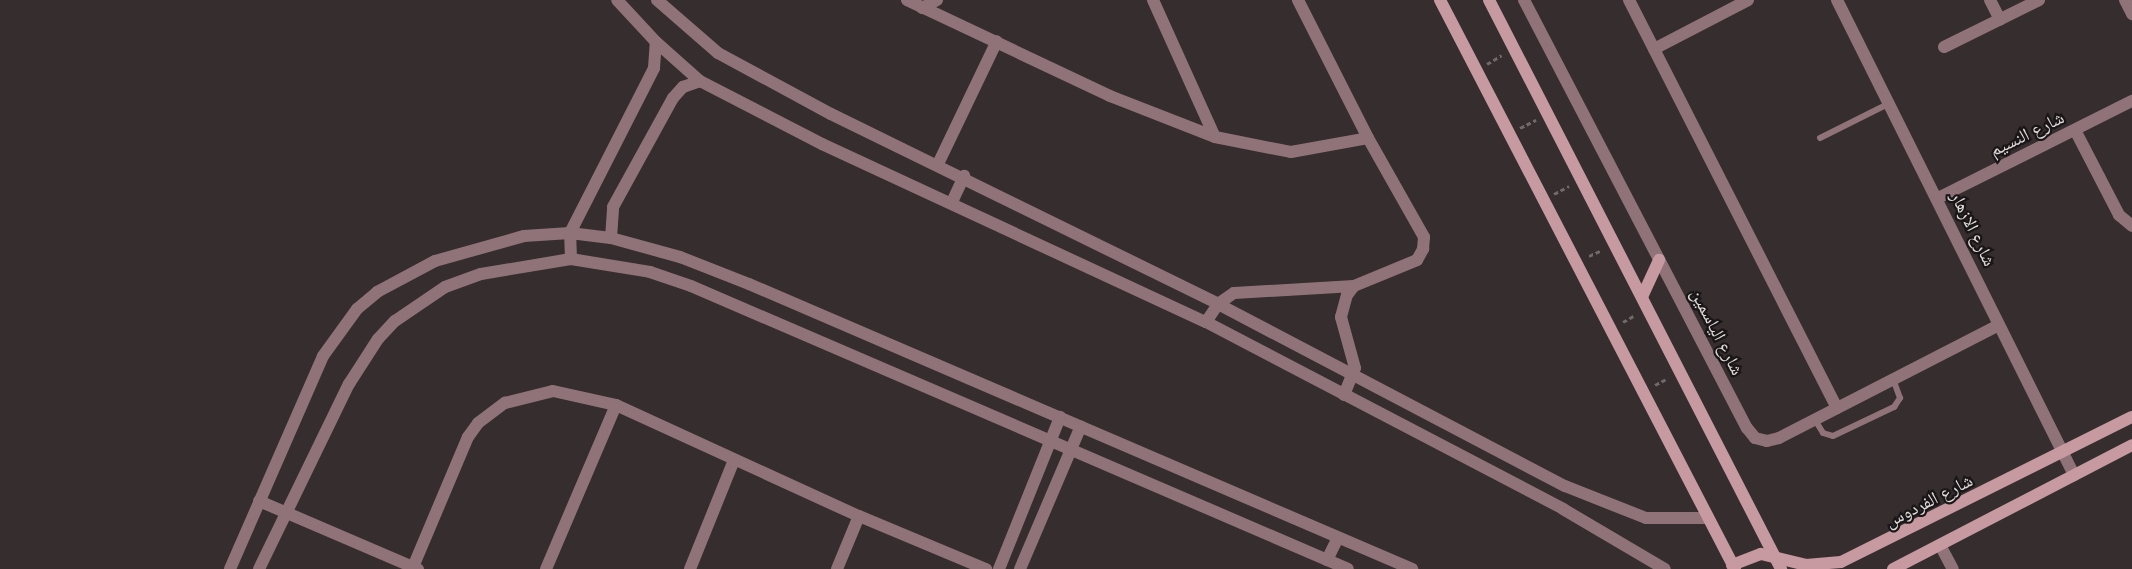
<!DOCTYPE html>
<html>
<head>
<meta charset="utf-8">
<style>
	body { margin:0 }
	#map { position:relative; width:2132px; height:569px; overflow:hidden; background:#352d2e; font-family:Montserrat,"Noto Naskh Arabic",sans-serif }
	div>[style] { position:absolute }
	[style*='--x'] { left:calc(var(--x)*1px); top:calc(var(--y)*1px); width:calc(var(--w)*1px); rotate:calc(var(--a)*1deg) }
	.path>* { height:3px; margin-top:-1.5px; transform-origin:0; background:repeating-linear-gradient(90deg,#716a6b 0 4.5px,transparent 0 7.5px) }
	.lane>* { height:6px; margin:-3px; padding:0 3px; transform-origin:3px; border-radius:3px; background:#907378 }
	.street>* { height:12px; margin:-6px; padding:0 6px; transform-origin:6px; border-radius:6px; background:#907378 }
	.secondary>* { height:12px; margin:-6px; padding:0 6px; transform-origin:6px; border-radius:6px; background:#c799a1 }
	span { translate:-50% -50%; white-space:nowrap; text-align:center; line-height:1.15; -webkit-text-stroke:4.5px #1a1617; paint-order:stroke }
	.street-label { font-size:18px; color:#e0dadb }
</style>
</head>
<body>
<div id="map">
	<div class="path">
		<div style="--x:1487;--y:64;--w:17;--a:-31"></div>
		<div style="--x:1520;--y:128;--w:18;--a:-27"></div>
		<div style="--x:1554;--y:194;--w:17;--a:-28"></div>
		<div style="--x:1589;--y:256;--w:14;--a:-25"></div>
		<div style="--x:1623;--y:322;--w:14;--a:-30"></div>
		<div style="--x:1655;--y:385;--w:15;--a:-28"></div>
	</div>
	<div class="lane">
		<div style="--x:1820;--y:138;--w:76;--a:-26.6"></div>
		<div style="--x:1815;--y:420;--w:15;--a:58"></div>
		<div style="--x:1823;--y:433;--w:10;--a:17"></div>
		<div style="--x:1833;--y:436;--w:68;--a:-25.4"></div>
		<div style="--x:1894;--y:407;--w:11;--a:-56"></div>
		<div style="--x:1900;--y:398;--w:20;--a:-110"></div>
	</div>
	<div class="street">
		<div style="--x:657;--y:0;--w:81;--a:41"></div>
		<div style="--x:718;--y:53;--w:128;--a:28.4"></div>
		<div style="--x:831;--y:114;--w:431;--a:26.1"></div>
		<div style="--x:1218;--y:304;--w:392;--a:27.7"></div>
		<div style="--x:1565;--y:486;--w:87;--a:21.6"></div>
		<div style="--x:1646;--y:518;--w:62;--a:0"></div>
		<div style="--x:907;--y:0;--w:225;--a:25.3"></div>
		<div style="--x:1110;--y:96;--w:113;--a:21.3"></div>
		<div style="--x:1215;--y:137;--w:77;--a:11.2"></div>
		<div style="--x:1291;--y:152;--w:78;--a:-10.3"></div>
		<div style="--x:1153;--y:0;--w:150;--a:65.7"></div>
		<div style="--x:1524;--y:0;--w:483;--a:62.5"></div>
		<div style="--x:1747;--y:428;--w:13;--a:51"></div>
		<div style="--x:1755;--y:438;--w:12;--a:14"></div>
		<div style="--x:1767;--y:441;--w:12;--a:-14"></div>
		<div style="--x:1779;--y:438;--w:247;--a:-27.2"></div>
		<div style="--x:1629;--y:0;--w:458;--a:63"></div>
		<div style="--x:1837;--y:0;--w:531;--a:63.48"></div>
		<div style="--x:1990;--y:0;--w:22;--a:63"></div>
		<div style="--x:2125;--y:0;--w:16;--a:63"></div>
		<div style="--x:922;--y:8;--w:17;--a:-28"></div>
		<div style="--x:656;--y:42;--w:59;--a:41.6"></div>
		<div style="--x:1944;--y:47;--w:106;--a:-26.3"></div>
		<div style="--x:1654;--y:49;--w:106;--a:-27.5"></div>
		<div style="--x:2075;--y:130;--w:96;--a:62.6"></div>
		<div style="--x:2119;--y:215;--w:17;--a:40"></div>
		<div style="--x:938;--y:164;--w:136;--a:-64.4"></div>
		<div style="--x:1938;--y:198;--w:217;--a:-26.6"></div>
		<div style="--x:952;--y:202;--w:29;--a:-65"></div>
		<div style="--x:611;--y:238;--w:31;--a:-86"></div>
		<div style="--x:613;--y:207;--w:124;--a:-61.2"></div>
		<div style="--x:673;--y:98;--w:15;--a:-48"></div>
		<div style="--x:683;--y:87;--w:18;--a:-19"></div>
		<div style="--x:700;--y:81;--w:137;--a:27.3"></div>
		<div style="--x:822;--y:144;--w:423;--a:24.9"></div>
		<div style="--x:1206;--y:322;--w:403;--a:27.6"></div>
		<div style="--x:1563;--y:509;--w:118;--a:30.5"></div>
		<div style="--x:571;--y:259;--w:26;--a:-92"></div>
		<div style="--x:570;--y:233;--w:185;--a:-63"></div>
		<div style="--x:654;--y:68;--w:26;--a:-86"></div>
		<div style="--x:656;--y:42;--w:57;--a:-132.9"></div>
		<div style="--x:1206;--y:322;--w:22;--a:-56"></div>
		<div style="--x:1218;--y:304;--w:19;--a:-35"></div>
		<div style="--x:1234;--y:293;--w:120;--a:-3.3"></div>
		<div style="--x:1354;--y:286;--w:68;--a:-22.4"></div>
		<div style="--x:1417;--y:260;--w:13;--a:-61"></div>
		<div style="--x:1423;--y:249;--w:12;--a:-85"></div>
		<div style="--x:1424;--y:237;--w:114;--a:-119.5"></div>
		<div style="--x:1368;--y:138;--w:155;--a:-116.9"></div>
		<div style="--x:1344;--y:395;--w:29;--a:-68"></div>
		<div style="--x:1355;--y:368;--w:53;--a:-105.4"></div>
		<div style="--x:1341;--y:317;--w:23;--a:-75"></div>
		<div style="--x:1347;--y:295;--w:11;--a:-52"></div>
		<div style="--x:259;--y:501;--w:173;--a:23.2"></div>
		<div style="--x:1940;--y:545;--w:27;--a:62"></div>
		<div style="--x:1327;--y:560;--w:25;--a:-64"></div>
		<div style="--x:413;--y:567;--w:141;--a:-67.1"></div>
		<div style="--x:468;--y:437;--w:17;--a:-54"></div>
		<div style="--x:478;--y:423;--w:34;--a:-37"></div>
		<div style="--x:505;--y:403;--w:49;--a:-14"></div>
		<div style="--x:553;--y:391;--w:65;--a:12.5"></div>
		<div style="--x:616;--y:405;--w:267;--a:24.6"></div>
		<div style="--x:859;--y:516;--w:138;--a:22.7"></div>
		<div style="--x:230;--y:569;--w:232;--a:-66.4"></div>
		<div style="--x:323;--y:356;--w:58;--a:-54.1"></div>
		<div style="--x:357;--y:309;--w:26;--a:-40"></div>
		<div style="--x:377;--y:292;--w:66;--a:-28.1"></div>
		<div style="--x:435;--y:261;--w:92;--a:-15.7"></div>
		<div style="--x:524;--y:236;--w:46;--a:-3.7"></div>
		<div style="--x:570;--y:233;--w:41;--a:7"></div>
		<div style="--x:611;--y:238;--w:72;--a:15.4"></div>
		<div style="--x:680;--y:257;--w:74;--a:21.4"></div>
		<div style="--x:749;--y:284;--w:722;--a:23.26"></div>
		<div style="--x:259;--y:569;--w:206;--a:-64.1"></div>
		<div style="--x:349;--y:384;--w:54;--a:-57.2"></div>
		<div style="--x:378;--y:339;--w:25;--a:-47"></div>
		<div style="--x:395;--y:321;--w:60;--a:-34.2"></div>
		<div style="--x:445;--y:287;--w:38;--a:-20"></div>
		<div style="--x:481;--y:274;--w:91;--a:-9.5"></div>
		<div style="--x:571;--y:259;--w:80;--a:9.3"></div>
		<div style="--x:650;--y:272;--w:43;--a:18.9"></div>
		<div style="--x:691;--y:286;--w:715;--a:23.3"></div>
		<div style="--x:546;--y:569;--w:178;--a:-66.9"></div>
		<div style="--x:690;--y:569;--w:118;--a:-68"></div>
		<div style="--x:837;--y:569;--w:57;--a:-67.5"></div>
		<div style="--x:999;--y:569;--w:164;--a:-68.1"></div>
		<div style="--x:1020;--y:569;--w:155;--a:-66.9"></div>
	</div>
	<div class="secondary">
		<div style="--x:1440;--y:0;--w:641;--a:62.6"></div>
		<div style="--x:1489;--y:0;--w:640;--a:62.83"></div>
		<div style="--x:1642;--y:297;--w:41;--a:-65.3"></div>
		<div style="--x:1732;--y:565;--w:31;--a:-21"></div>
		<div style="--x:1761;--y:554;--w:46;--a:13.7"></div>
		<div style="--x:1806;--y:565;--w:35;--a:-5"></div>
		<div style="--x:1841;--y:562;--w:325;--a:-26.5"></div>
		<div style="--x:1893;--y:569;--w:269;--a:-27.4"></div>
	</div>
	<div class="street-label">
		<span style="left:2027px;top:134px;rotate:-26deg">شارع النسيم</span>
		<span style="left:1973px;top:229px;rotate:64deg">شارع الازهار</span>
		<span style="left:1717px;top:332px;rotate:63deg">شارع الياسمين</span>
		<span style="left:1929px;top:501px;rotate:-27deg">شارع الفردوس</span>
	</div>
</div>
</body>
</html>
